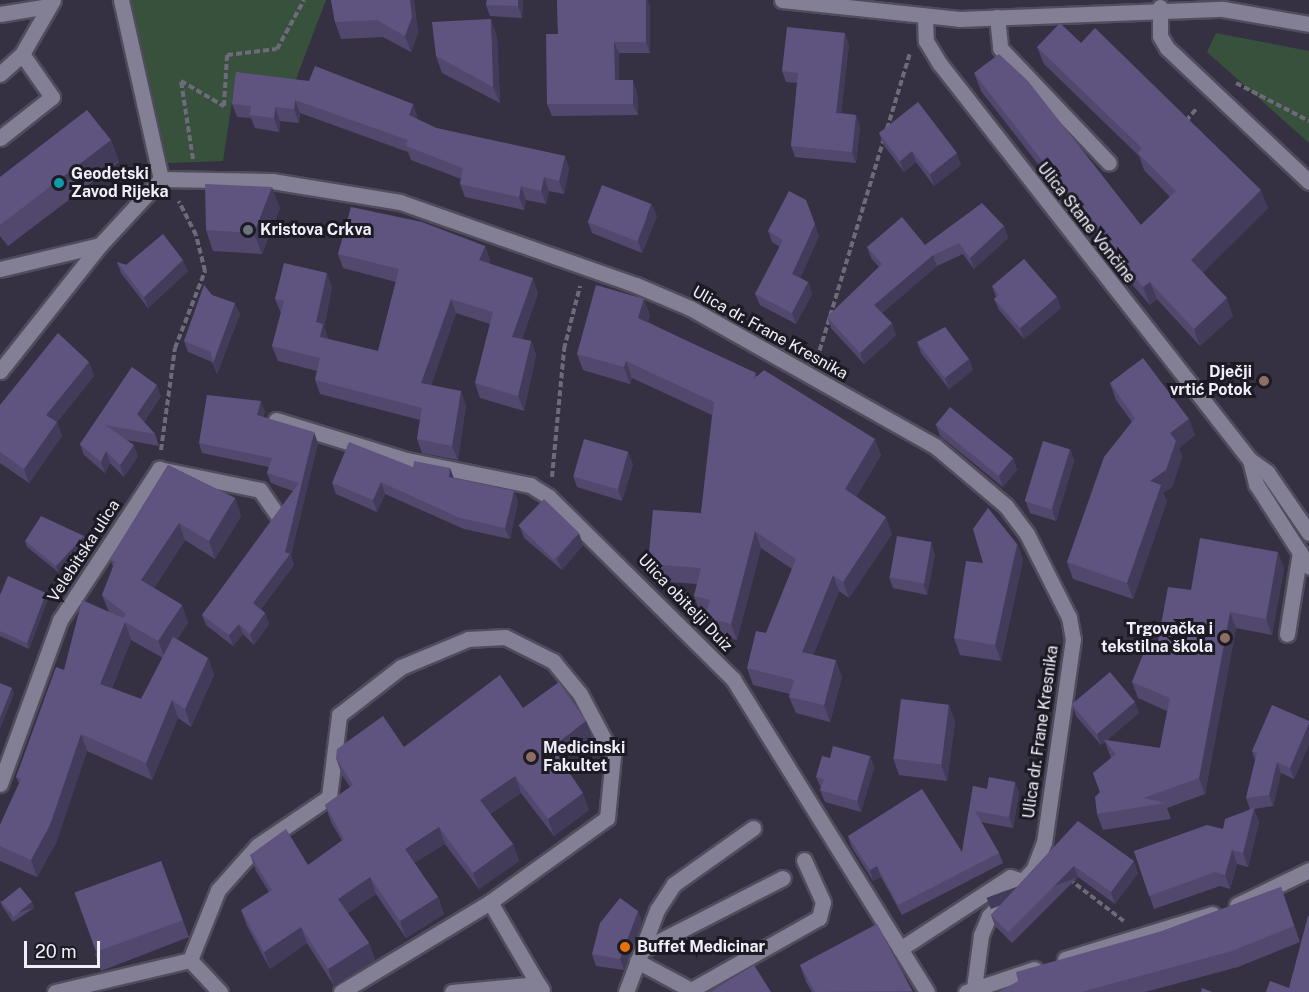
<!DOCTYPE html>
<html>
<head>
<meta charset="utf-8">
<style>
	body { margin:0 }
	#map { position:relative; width:1309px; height:992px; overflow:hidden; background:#353143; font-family:"Public Sans",sans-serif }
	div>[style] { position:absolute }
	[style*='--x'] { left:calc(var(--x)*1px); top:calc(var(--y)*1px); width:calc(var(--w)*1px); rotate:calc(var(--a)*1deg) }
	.green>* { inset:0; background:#38513c }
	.path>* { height:4px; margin-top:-2px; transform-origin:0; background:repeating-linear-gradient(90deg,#6d6a7a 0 6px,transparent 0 9px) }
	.roads { filter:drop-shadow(2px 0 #504c5b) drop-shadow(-2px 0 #504c5b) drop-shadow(0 2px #504c5b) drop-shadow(0 -2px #504c5b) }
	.minor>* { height:15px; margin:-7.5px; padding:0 7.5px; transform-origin:7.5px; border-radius:7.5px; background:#837f94 }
	.wall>* { inset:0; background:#52486e }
	.shaded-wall>* { inset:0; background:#423b5a; transform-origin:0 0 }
	.building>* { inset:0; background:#5f5480; transform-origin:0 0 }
	.dots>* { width:16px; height:16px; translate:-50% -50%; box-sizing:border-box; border:3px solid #1c1a22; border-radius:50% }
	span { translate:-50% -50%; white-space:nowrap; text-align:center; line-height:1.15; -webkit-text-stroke:6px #1c1a22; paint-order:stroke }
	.poi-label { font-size:16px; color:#f0eef9; font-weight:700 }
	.left { translate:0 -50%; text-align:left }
	.right { translate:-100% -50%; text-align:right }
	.street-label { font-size:16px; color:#f0eef9 }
	.scale { position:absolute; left:24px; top:941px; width:76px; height:27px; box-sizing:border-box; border:3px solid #f0eef9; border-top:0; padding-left:8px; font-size:18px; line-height:21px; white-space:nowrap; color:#f0eef9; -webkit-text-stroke:4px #1c1a22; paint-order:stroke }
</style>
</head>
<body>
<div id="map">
	<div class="green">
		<div style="clip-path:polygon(131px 0,326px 0,296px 79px,235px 82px,223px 161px,168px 163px)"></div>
		<div style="clip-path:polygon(1216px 33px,1309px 51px,1309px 143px,1207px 52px)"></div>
	</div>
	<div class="path">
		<div style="--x:1236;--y:83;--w:82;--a:27.5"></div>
		<div style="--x:1186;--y:121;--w:17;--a:-50"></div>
		<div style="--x:887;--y:129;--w:79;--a:-73.2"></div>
		<div style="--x:193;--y:159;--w:79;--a:-98.7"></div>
		<div style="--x:181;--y:81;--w:50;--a:30.2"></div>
		<div style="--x:224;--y:106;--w:51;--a:-86.6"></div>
		<div style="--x:227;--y:55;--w:50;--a:-6.8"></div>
		<div style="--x:277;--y:49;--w:56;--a:-61.1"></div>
		<div style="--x:817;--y:359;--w:230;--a:-73.1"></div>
		<div style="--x:161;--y:450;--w:103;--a:-82.2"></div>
		<div style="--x:175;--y:348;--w:83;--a:-68.7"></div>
		<div style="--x:205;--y:271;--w:37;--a:-104"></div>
		<div style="--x:196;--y:235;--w:38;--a:-117"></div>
		<div style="--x:552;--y:477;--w:129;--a:-84.6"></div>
		<div style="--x:564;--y:349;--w:65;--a:-75.7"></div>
		<div style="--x:1069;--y:879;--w:71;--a:37.5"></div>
	</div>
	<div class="roads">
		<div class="minor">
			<div style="--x:121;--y:0;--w:183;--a:77.4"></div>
			<div style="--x:161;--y:179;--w:111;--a:1"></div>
			<div style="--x:272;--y:181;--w:130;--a:9.3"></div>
			<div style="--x:400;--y:202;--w:250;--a:19.4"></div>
			<div style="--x:636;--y:285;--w:59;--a:23.1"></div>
			<div style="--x:690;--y:308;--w:281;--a:29.4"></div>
			<div style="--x:935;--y:446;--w:93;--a:40.2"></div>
			<div style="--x:1006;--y:506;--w:35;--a:53"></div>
			<div style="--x:1027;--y:534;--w:93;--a:63.2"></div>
			<div style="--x:1069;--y:617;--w:22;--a:80"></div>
			<div style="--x:1073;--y:639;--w:205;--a:98.1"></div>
			<div style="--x:1044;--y:842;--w:30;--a:111"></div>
			<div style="--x:1033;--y:870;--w:64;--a:133.7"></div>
			<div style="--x:989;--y:916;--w:21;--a:113"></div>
			<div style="--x:981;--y:935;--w:53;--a:97.5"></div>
			<div style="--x:782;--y:0;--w:178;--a:6.1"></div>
			<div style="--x:959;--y:19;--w:264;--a:-2.2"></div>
			<div style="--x:1223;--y:9;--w:87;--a:9.9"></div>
			<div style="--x:1160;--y:7;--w:29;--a:90"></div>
			<div style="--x:1160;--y:36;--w:14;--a:60"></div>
			<div style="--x:1167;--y:48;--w:195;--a:43.3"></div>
			<div style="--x:0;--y:14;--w:50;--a:-9.3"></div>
			<div style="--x:925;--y:17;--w:24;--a:88"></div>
			<div style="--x:926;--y:41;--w:27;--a:59"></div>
			<div style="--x:940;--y:64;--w:503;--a:51.95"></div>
			<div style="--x:1250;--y:460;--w:25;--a:76"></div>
			<div style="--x:1256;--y:484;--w:98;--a:57.4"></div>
			<div style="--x:997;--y:17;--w:31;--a:84"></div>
			<div style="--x:1000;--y:48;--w:158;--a:46.5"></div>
			<div style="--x:0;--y:74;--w:30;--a:-42"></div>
			<div style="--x:22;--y:54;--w:62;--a:-60.1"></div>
			<div style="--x:0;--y:138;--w:66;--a:-38.3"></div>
			<div style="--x:52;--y:97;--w:52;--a:-124.9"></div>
			<div style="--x:0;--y:269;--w:103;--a:-13.5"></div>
			<div style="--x:0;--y:371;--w:161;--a:-51.6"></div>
			<div style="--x:100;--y:245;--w:90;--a:-47.3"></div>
			<div style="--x:276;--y:420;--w:137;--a:17"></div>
			<div style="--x:407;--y:460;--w:126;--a:11.5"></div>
			<div style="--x:530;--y:485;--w:22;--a:32"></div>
			<div style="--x:549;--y:497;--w:259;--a:44.7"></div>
			<div style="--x:733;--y:679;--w:368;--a:58.2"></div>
			<div style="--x:1250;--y:460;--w:21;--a:35"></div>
			<div style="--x:1267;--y:472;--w:74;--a:55.5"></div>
			<div style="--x:1287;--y:634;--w:83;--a:-81"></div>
			<div style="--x:0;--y:784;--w:175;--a:-69.9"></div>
			<div style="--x:60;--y:620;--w:181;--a:-56.7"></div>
			<div style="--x:159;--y:469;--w:103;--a:11.7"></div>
			<div style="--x:260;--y:490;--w:32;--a:55"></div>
			<div style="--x:1237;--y:905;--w:80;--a:-25.9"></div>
			<div style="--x:900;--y:949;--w:131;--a:-33.2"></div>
			<div style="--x:1010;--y:877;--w:13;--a:18"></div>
			<div style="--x:642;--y:950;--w:158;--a:-27.1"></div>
			<div style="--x:1065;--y:959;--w:154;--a:-17"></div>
			<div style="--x:190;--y:960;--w:44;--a:46.8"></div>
			<div style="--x:637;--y:961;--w:61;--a:28.2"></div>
			<div style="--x:691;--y:990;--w:147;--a:-29.4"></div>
			<div style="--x:819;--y:918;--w:16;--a:-76"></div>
			<div style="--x:823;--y:902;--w:46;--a:-114.3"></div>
			<div style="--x:55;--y:992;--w:139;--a:-13.3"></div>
			<div style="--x:190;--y:960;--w:75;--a:-68.2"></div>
			<div style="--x:218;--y:890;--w:59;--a:-48.4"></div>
			<div style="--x:257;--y:846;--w:87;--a:-34.2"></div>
			<div style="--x:329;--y:797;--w:83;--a:-83"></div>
			<div style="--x:339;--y:715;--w:78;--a:-37.7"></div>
			<div style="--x:401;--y:667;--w:73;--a:-22.7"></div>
			<div style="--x:468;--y:639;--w:37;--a:-3"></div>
			<div style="--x:505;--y:637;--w:54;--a:26.6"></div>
			<div style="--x:553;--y:661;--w:43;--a:50.7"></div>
			<div style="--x:580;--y:694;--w:70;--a:62"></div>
			<div style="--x:613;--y:756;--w:62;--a:95.5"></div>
			<div style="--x:607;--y:818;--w:144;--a:144.3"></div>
			<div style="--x:490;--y:902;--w:95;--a:59.7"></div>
			<div style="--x:341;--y:992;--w:174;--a:-31.1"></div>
			<div style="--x:452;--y:992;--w:86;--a:-5.3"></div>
			<div style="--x:538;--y:984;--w:7;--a:56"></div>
			<div style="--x:626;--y:992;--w:88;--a:-69.3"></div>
			<div style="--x:657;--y:910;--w:31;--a:-57"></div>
			<div style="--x:674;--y:884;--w:97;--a:-35.3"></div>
			<div style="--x:966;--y:992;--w:72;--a:-18.7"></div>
		</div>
	</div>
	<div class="wall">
		<div style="clip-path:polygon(331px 0,414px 0,418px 33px,411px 52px,383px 37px,341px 39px,335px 22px)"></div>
		<div style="clip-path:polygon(487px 0,523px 0,522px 18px,490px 16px,486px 5px)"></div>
		<div style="clip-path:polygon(557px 0,647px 0,650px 7px,650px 53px,619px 53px,619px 80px,637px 92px,638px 115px,552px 116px,547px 104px,558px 34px)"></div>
		<div style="clip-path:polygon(497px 36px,500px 103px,442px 73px,436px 56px)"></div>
		<div style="clip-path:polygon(1081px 43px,1268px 208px,1203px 272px,1233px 316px,1200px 346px,1157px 299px,1150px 305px,1130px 282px,981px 91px,974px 73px,1141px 225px,1170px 197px,1144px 170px,1139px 156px,1044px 64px,1037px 47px)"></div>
		<div style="clip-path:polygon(849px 44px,841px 113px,856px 115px,860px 126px,856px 163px,795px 157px,791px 146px,797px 83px,786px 82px,782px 71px)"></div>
		<div style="clip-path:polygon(236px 72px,413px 104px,417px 117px,417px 119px,436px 128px,565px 156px,569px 169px,564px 194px,549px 191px,546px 204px,526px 200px,524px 210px,465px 197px,460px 184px,461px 179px,411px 160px,408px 152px,300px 113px,299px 123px,280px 121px,279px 132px,255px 128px,251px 118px,237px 117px,232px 104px)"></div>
		<div style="clip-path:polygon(879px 133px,961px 165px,934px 186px,916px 162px,904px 172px,883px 144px)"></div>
		<div style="clip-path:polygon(111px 140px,119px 162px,8px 246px,0 236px,0 177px)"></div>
		<div style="clip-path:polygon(280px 208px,262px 254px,213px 251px,206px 230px)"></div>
		<div style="clip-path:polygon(657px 216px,642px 253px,592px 233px,588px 222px)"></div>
		<div style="clip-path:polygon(1004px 226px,1008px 238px,974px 269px,963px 254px,937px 266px,882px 313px,896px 335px,864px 364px,831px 328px,827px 317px,879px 267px,871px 258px,867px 247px,925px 245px)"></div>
		<div style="clip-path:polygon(768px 231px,819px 236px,800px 278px,808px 282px,812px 294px,796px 324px,760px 305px,755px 294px,780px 247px,772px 242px)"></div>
		<div style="clip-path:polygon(485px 246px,490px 260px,489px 263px,538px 293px,522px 339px,531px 341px,536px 355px,524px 411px,480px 398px,475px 383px,490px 324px,456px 313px,431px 385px,466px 405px,458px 460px,422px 453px,417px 439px,420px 420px,320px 394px,315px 380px,317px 371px,278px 361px,272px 346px,281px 313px,275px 299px,332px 287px,324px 327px,328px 339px,378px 351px,396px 282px,343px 268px,338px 254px)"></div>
		<div style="clip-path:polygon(117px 262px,126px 265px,188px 271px,148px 308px,121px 273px)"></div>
		<div style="clip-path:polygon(992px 286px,1061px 308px,1024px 339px,999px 310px,994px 299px,996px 297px)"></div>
		<div style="clip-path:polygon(212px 295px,240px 314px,217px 374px,212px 362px,188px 352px,184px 341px)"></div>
		<div style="clip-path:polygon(650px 315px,648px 322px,757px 376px,881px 455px,856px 497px,892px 534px,849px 598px,839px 591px,813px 655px,842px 677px,830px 722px,796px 713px,789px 697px,790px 694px,753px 685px,747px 668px,766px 633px,792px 569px,761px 548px,737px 640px,711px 634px,705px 617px,706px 614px,700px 612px,694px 596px,697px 584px,654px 581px,648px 564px,701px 513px,712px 415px,632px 378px,630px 384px,583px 370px,577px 354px)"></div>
		<div style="clip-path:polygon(917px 342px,969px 359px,973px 370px,949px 389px,921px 353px)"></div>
		<div style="clip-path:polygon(89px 362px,94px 376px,57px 422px,62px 436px,29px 483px,0 463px,0 405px)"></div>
		<div style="clip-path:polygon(132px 367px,161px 396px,144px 422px,155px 434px,159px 446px,126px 440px,138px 456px,124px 477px,110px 463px,105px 473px,84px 455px,80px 444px)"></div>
		<div style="clip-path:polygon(1110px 383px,1195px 435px,1179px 448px,1182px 457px,1172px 487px,1163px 493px,1167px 501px,1133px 599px,1073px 579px,1067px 562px,1132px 422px,1116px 400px)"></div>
		<div style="clip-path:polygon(265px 412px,263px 417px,318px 443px,291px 555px,294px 565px,261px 609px,265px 613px,269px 624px,254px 645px,243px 634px,233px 646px,206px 625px,202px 615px,293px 491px,271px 483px,267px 473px,269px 467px,202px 453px,199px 443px)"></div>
		<div style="clip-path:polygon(936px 425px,1013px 458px,1017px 470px,1003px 487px,940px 436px)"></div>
		<div style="clip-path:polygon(1070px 449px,1074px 461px,1056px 521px,1030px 513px,1026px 502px)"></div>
		<div style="clip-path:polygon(633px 464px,622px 501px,577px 487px,573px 476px)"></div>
		<div style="clip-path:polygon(evenodd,168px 465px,235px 498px,241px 516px,215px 559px,185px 540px,154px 588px,182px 605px,188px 623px,177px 639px,208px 658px,214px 675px,191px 727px,178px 718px,152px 780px,87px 751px,56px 843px,37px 877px,0 861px,0 825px,19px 783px,16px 777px,64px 670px,109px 612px,102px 595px,113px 567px,110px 559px,168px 465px,131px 640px,163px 658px,141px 699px,112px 688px,131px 640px)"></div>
		<div style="clip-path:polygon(413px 467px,450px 468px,454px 478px,514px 491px,518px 502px,510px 539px,464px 529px,385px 494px,377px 512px,336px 494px,332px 483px)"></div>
		<div style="clip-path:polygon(520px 527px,583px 545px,562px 570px,524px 538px)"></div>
		<div style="clip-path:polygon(84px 536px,86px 541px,58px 572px,27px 547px,25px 541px)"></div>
		<div style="clip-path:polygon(1017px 544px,1023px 560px,1001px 661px,960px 655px,954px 638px,983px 563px)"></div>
		<div style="clip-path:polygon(935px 554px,927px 595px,893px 588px,889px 577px)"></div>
		<div style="clip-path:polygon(1284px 568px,1272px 635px,1236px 628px,1205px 794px,1167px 808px,1171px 819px,1103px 830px,1097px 814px,1100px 792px,1093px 773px,1111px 758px,1105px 742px,1101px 745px,1076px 716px,1072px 704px,1139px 713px,1107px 740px,1160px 748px,1167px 711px,1138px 698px,1132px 682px,1157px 646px,1191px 590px)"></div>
		<div style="clip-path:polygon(46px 593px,48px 599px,29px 649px,0 636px,0 595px)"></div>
		<div style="clip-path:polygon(949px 705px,955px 722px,947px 781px,899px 775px,893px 758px)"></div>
		<div style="clip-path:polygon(523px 708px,592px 738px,562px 761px,589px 810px,554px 836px,521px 793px,490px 814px,513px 844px,519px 861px,479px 889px,445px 844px,414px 863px,438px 897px,444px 914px,406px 938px,376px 894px,348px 913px,369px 943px,375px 960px,334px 986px,307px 943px,270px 969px,247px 926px,241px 910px,269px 892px,256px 871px,250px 855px,308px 865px,342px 841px,331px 822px,325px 805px,350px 787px,342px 775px,336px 758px,404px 747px)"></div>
		<div style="clip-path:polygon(1309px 721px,1309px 744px,1294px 779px,1281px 773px,1273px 806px,1254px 809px,1259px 822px,1248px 867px,1237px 864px,1230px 889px,1220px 886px,1154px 909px,1134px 851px,1223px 829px,1250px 809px,1246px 798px,1255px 760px,1252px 751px)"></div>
		<div style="clip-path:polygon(870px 756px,874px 768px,861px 812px,825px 802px,820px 790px,821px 788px,816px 777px,830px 758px)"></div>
		<div style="clip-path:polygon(1015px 782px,1019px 793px,1013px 828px,981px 822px,999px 853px,1003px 863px,902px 915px,881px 877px,873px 881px,851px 846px,848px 836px,962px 852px,973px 786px,987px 789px)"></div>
		<div style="clip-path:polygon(1078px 821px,1138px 873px,1115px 904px,1078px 877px,1012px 943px,995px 926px,991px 915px)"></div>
		<div style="clip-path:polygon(161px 861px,189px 937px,101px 971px,95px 954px)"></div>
		<div style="clip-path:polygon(1281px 887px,1300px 942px,1238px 967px,1145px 992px,999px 992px)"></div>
		<div style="clip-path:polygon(0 901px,32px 902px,34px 908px,13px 922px,2px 906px)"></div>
		<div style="clip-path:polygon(638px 911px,642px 922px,624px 970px,596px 966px,592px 954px)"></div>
		<div style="clip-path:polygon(877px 924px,913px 992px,812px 992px,806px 982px,800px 965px)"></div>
	</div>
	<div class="shaded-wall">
		<div style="clip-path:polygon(410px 0,414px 0,418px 33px,411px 52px,405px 36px)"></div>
		<div style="clip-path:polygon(518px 0,523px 0,522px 18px,518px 6px)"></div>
		<div style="clip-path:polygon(646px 0,647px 0,650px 7px,650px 53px,646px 42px)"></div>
		<div style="clip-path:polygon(491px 19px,497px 36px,500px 103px,493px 87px)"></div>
		<div style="clip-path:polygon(845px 33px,849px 44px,840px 124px,836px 113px)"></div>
		<div style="clip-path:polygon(614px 42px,619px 53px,619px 92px,615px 80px)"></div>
		<div style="clip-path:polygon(633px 80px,637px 92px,638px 115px,633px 104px)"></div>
		<div style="clip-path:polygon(295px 100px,300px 113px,299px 123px,294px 109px)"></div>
		<div style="clip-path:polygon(413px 104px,417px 117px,414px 128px,409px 115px)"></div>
		<div style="clip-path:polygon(275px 107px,280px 121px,279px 132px,274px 118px)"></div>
		<div style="clip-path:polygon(856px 115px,860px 126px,856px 163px,852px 152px)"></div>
		<div style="left:111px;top:140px;width:23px;height:140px;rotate:70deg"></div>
		<div style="clip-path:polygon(912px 151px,916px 162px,904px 172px,900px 161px)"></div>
		<div style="clip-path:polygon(957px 153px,961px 165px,934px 186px,930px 174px)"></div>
		<div style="clip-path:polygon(565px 156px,569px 169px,564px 194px,559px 181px)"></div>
		<div style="clip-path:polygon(544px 177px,549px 191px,546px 204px,541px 191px)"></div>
		<div style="clip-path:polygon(521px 186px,526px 200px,524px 210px,519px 197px)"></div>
		<div style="clip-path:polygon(272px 187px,280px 208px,262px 254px,254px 233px)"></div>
		<div style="clip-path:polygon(1261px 190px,1268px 208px,1198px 278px,1191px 260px)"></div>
		<div style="clip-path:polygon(652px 204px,657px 216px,642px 253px,638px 241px)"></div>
		<div style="clip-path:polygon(815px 224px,819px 236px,797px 286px,792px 274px)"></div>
		<div style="clip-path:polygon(1004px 226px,1008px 238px,974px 269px,970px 258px)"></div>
		<div style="clip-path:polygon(485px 246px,490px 260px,484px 274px,479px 260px)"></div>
		<div style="clip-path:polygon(933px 255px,937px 266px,879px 316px,874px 305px)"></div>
		<div style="clip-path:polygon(183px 260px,188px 271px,148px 308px,144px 297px)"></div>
		<div style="clip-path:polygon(327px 273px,332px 287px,324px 327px,328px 338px,325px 352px,320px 337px,316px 322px)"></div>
		<div style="clip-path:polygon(533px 278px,538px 293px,517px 352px,512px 337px)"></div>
		<div style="clip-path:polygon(808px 282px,812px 294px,796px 324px,792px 313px)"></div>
		<div style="clip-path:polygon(1150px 282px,1157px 299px,1150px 305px,1143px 287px)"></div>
		<div style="clip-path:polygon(1057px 297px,1061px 308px,1024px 339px,1020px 328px)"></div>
		<div style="clip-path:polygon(1227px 298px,1233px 316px,1200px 346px,1194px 329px)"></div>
		<div style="clip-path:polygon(451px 299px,456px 313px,426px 398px,421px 383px)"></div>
		<div style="clip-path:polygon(644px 299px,650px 315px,644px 334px,638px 318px)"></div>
		<div style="clip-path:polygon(235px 303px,240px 314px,217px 374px,213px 363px)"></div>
		<div style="clip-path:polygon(892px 323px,896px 335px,864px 364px,860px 353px)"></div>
		<div style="clip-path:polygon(531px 341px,536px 355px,524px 411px,518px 396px)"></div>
		<div style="clip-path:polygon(969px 359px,973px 370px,949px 389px,945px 378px)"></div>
		<div style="clip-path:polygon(626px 361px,632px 378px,630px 384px,624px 367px)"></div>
		<div style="clip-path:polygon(89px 362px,94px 376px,57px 422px,62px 436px,29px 483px,24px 469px,46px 415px)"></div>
		<div style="clip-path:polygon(157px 385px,161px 396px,141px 426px,137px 414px)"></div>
		<div style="clip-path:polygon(461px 391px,466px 405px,458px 460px,452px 446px)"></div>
		<div style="clip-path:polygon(261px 401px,265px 412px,261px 426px,257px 415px)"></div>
		<div style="clip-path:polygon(1189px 419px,1195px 435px,1179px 448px,1182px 457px,1172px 487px,1163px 493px,1167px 501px,1133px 599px,1127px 583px,1150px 481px,1170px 433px)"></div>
		<div style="clip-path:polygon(314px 432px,318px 443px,291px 555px,294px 565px,257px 614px,253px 603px,285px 552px)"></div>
		<div style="clip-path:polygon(875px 439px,881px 455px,851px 506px,845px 489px)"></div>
		<div style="clip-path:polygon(134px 445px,138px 456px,124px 477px,120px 465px)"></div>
		<div style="clip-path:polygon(1070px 449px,1074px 461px,1056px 521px,1052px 510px)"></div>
		<div style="clip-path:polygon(106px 451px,110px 463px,105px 473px,101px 462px)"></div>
		<div style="clip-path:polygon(628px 452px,633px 464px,622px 501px,618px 489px)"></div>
		<div style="clip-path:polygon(1013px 458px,1017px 470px,1003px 487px,999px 476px)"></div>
		<div style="clip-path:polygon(450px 468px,454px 480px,449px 477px)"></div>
		<div style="clip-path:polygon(381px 482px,385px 494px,377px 512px,373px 500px)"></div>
		<div style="clip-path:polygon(514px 491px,518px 502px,510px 539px,505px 528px)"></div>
		<div style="clip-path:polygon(235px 498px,241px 516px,215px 559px,209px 541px)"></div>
		<div style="clip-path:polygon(886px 517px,892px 534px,849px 598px,843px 582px)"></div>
		<div style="clip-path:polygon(179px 523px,185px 540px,148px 598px,141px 580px)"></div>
		<div style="clip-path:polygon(755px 531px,761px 548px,737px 640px,731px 624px)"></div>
		<div style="clip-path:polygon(579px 533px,583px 545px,562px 570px,557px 559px)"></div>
		<div style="clip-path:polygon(84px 536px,86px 541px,58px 572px,56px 566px)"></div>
		<div style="clip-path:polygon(931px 542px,935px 554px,927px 595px,923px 583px)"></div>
		<div style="clip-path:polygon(1017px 544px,1023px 560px,1001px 661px,995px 645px)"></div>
		<div style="clip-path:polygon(1278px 552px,1284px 568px,1272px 635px,1266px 619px)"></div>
		<div style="clip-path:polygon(833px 575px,839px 591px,808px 668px,802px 652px)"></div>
		<div style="clip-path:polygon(46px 593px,48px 599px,29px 649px,27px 643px)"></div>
		<div style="clip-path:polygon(182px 605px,188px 623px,165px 659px,158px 641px)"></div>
		<div style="clip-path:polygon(1230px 612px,1236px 628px,1205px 794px,1199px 778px)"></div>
		<div style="clip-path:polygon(265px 613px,269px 624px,254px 645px,250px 634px)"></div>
		<div style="clip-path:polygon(125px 622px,131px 640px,106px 701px,100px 684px)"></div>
		<div style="clip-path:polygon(239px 624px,243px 634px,233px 646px,229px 635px)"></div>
		<div style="clip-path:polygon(208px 658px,214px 675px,191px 727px,185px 709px)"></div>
		<div style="clip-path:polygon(836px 660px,842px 677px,830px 722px,824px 705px)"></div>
		<div style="clip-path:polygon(12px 688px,14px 694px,0 729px,0 718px)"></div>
		<div style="clip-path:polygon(172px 700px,178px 718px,152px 780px,146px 763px)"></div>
		<div style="clip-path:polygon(1135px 702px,1139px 713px,1101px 745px,1097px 734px)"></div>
		<div style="clip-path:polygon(949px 705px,955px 722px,947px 781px,941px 765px)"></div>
		<div style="clip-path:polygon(586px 721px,592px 738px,558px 763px,552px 747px)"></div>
		<div style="clip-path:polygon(1309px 723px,1309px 744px,1294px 779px,1290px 768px)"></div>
		<div style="clip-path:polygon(81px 734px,87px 751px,56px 843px,37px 877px,31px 860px)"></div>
		<div style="clip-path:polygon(870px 756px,874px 768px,861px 812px,857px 801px)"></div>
		<div style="clip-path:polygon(1277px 762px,1281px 773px,1273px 806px,1269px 795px)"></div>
		<div style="clip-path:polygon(515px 776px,521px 793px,486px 816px,480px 800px)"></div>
		<div style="clip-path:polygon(1015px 782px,1019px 793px,1013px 828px,1009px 817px)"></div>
		<div style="clip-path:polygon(583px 793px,589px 810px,554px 836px,548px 819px)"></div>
		<div style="clip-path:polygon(1254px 808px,1259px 822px,1248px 867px,1243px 853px)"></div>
		<div style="clip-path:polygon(439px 827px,445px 844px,411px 865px,405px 849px)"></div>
		<div style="clip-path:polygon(513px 844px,519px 861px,479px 889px,473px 873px)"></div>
		<div style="clip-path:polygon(1232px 850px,1237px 864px,1230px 889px,1225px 875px)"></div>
		<div style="clip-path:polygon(1134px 861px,1138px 873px,1115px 904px,1111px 892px)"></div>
		<div style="clip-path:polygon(877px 866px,881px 877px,873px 881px,870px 870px)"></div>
		<div style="left:1074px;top:866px;width:12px;height:93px;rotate:70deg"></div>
		<div style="clip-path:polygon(370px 877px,376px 894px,344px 916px,338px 899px)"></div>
		<div style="clip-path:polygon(438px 897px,444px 914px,406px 938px,400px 921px)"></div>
		<div style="left:32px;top:902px;width:6px;height:25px;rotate:72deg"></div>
		<div style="clip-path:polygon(638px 911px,642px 922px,624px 970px,620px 959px)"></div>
		<div style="clip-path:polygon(301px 927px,307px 943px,270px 969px,264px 952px)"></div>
		<div style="clip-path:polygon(369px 943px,375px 960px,334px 986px,328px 969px)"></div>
	</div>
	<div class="building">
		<div style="clip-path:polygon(331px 0,410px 0,412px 17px,405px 36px,377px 20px,335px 22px)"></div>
		<div style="clip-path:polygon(487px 0,518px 0,518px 6px,486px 5px)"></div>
		<div style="clip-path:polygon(557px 0,646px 0,646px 42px,614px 42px,615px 80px,633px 80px,633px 104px,547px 104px,546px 34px,558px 34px)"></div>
		<div style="clip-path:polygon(491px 19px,493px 87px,436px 56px,432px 22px)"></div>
		<div style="clip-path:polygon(1060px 23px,1081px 43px,1095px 28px,1261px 190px,1191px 260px,1227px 298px,1194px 329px,1150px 282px,1143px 287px,1123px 265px,974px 73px,999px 54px,1028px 81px,1141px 225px,1176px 191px,1138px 153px,1142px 148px,1037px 47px)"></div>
		<div style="clip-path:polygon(787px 27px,845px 33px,836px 113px,856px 115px,852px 152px,791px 146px,798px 73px,782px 71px)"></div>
		<div style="clip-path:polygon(315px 66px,413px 104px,409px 115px,436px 128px,565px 156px,559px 181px,544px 177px,541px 191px,521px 186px,519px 197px,460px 184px,463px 168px,406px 146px,408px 140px,295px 100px,294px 109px,275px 107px,274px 118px,250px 115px,251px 106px,232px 104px,236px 72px,309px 81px)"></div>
		<div style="clip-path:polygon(918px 102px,957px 153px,930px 174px,912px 151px,900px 161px,879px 133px)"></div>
		<div style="clip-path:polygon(87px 110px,111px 140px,0 225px,0 177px)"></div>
		<div style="clip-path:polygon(205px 184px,272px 187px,254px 233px,206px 230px)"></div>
		<div style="left:602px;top:185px;width:53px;height:40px;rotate:21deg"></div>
		<div style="clip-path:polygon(789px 191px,806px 200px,815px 224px,792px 274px,808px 282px,792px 313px,755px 294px,783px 240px,768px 231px)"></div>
		<div style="clip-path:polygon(982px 203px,1004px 226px,970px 258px,959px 243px,933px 255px,874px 305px,892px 323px,860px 353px,827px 317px,882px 264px,867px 247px,902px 217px,925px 245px)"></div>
		<div style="clip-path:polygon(351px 207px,422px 222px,485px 246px,479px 260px,533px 278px,512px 337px,531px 341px,518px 396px,475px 383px,493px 312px,451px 299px,421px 383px,461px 391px,452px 446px,417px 439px,422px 408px,315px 380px,320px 358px,272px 346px,284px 301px,275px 299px,284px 263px,327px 273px,316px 322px,323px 324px,320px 337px,378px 351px,399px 269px,338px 254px)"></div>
		<div style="clip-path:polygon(163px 234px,183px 260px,144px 297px,117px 262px,126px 265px)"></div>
		<div style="clip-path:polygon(1024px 259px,1057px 297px,1020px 328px,994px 299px,999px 295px,992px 286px)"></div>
		<div style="clip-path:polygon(204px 285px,212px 295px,235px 303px,213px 363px,211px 352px,184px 341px)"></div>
		<div style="clip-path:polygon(596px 285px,644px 299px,638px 318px,756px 373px,753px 380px,764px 370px,875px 439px,845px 489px,886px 517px,843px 582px,833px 575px,802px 652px,836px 660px,824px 705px,789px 697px,794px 680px,747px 668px,756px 631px,766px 633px,796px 559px,755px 531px,731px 624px,705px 617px,710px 600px,694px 596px,701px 568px,648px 564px,653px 510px,701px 513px,714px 402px,626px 361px,624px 367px,577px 354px)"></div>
		<div style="clip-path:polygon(945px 327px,969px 359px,945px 378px,917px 342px)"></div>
		<div style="clip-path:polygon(58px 333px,89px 362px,46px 415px,57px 422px,24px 469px,0 452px,0 405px)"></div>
		<div style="clip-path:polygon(1143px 358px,1189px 419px,1170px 433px,1176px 441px,1166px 470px,1150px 481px,1161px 485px,1127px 583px,1067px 562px,1104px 457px,1135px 418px,1110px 383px)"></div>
		<div style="clip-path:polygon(132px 367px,157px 385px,137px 414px,155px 434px,105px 425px,134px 445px,120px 465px,106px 451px,101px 462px,80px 444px)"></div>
		<div style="clip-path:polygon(207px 395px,261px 401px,257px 415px,314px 432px,285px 552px,290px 554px,253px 603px,265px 613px,250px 634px,239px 624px,229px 635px,202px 615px,299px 483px,267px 473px,272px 458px,199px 443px)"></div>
		<div style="left:950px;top:407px;width:81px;height:23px;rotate:39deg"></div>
		<div style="left:584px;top:439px;width:46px;height:39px;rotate:16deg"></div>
		<div style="left:1043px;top:441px;width:28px;height:63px;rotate:17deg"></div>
		<div style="clip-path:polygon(349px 442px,413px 467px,414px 461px,450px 468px,449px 477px,514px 491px,505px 528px,460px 518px,381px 482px,373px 500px,332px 483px)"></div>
		<div style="clip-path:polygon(168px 465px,235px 498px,209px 541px,179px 523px,141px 580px,182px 605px,158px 641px,125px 622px,100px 684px,141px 699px,173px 637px,208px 658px,185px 709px,172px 700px,146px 763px,81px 734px,50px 825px,31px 860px,0 846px,0 825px,21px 779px,16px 777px,56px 667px,64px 670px,82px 600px,123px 618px,126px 614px,102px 595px,115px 562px,110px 559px)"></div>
		<div style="left:544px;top:499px;width:49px;height:37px;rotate:44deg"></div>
		<div style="clip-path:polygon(988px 508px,1017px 544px,995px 645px,954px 638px,966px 561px,983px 563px,973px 529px)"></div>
		<div style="clip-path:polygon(41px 516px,84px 536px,56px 566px,25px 541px)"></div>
		<div style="left:897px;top:536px;width:35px;height:42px;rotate:10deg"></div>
		<div style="clip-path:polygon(1200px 538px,1278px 552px,1266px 619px,1230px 612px,1199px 778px,1143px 798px,1165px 803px,1097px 814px,1095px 797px,1100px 792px,1093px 773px,1116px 754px,1104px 740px,1160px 748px,1170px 698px,1132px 682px,1148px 642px,1157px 646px,1168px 587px,1191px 590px)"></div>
		<div style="clip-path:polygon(8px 576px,46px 593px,27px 643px,0 631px,0 595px)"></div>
		<div style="left:1110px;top:672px;width:39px;height:50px;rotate:50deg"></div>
		<div style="clip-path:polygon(500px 675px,523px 708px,559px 682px,586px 721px,552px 747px,583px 793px,548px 819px,515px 776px,480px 800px,513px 844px,473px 873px,439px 827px,405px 849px,438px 897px,400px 921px,370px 877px,338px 899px,369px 943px,328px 969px,301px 927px,264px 952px,241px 910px,272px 890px,250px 855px,286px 829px,308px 865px,344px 839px,325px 805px,353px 785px,336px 758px,337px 749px,383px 716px,404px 747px)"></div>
		<div style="clip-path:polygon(0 683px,12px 688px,0 718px)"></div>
		<div style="left:901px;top:699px;width:48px;height:60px;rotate:7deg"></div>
		<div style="clip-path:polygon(1272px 705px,1309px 721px,1309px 723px,1290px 768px,1277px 762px,1269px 795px,1246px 798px,1257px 753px,1252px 751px)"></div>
		<div style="clip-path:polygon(833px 746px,870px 756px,857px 801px,820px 790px,824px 779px,816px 777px,822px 756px,830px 758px)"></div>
		<div style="clip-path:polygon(989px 777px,1015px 782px,1009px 817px,975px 811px,999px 853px,898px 905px,877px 866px,870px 870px,848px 836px,922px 789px,962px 852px,973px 786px,987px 789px)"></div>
		<div style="clip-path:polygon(1254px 808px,1243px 853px,1232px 850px,1225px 875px,1215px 872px,1149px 896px,1134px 851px,1207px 825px,1223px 829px,1225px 819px)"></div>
		<div style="clip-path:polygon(1078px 821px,1134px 861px,1111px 892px,1074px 866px,1008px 932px,991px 915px)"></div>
		<div style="left:161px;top:861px;width:63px;height:92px;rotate:70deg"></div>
		<div style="left:20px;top:887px;width:19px;height:24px;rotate:51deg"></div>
		<div style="clip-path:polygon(1281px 887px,1294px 926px,1232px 951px,1081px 992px,999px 992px,1018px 981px,1016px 972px,1162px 931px)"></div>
		<div style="clip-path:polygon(620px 898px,638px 911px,620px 959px,592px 954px,600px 923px)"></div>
		<div style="clip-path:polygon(1308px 916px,1309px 916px,1309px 992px,1266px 992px,1270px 981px,1289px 988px)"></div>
		<div style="clip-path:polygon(877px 924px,912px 991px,815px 992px,800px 965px)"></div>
		<div style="clip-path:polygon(754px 965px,771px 992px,710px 992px)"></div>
		<div style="clip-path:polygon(1202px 988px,1212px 992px,1201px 992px)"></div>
	</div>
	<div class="dots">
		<div style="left:59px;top:183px;background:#0f9aa8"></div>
		<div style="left:248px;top:230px;background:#6b7280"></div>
		<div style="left:1264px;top:381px;background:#8d6e63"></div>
		<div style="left:1225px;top:638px;background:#8d6e63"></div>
		<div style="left:531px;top:757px;background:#8d6e63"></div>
		<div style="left:625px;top:947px;background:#e8710a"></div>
	</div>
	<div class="poi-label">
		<span class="left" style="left:71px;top:183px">Geodetski<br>Zavod Rijeka</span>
		<span class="left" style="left:260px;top:230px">Kristova Crkva</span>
		<span class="right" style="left:1252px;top:381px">Dječji<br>vrtić Potok</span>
		<span class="right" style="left:1213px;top:638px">Trgovačka i<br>tekstilna škola</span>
		<span class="left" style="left:543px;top:757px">Medicinski<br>Fakultet</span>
		<span class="left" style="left:637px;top:947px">Buffet Medicinar</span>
	</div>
	<div class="street-label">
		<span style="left:1086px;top:223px;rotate:52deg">Ulica Stane Vončine</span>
		<span style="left:770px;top:333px;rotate:29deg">Ulica dr. Frane Kresnika</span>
		<span style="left:84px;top:551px;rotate:-57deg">Velebitska ulica</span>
		<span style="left:685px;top:603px;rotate:46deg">Ulica obitelji Duiz</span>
		<span style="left:1041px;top:732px;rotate:-82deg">Ulica dr. Frane Kresnika</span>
	</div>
	<div class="scale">20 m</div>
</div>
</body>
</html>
